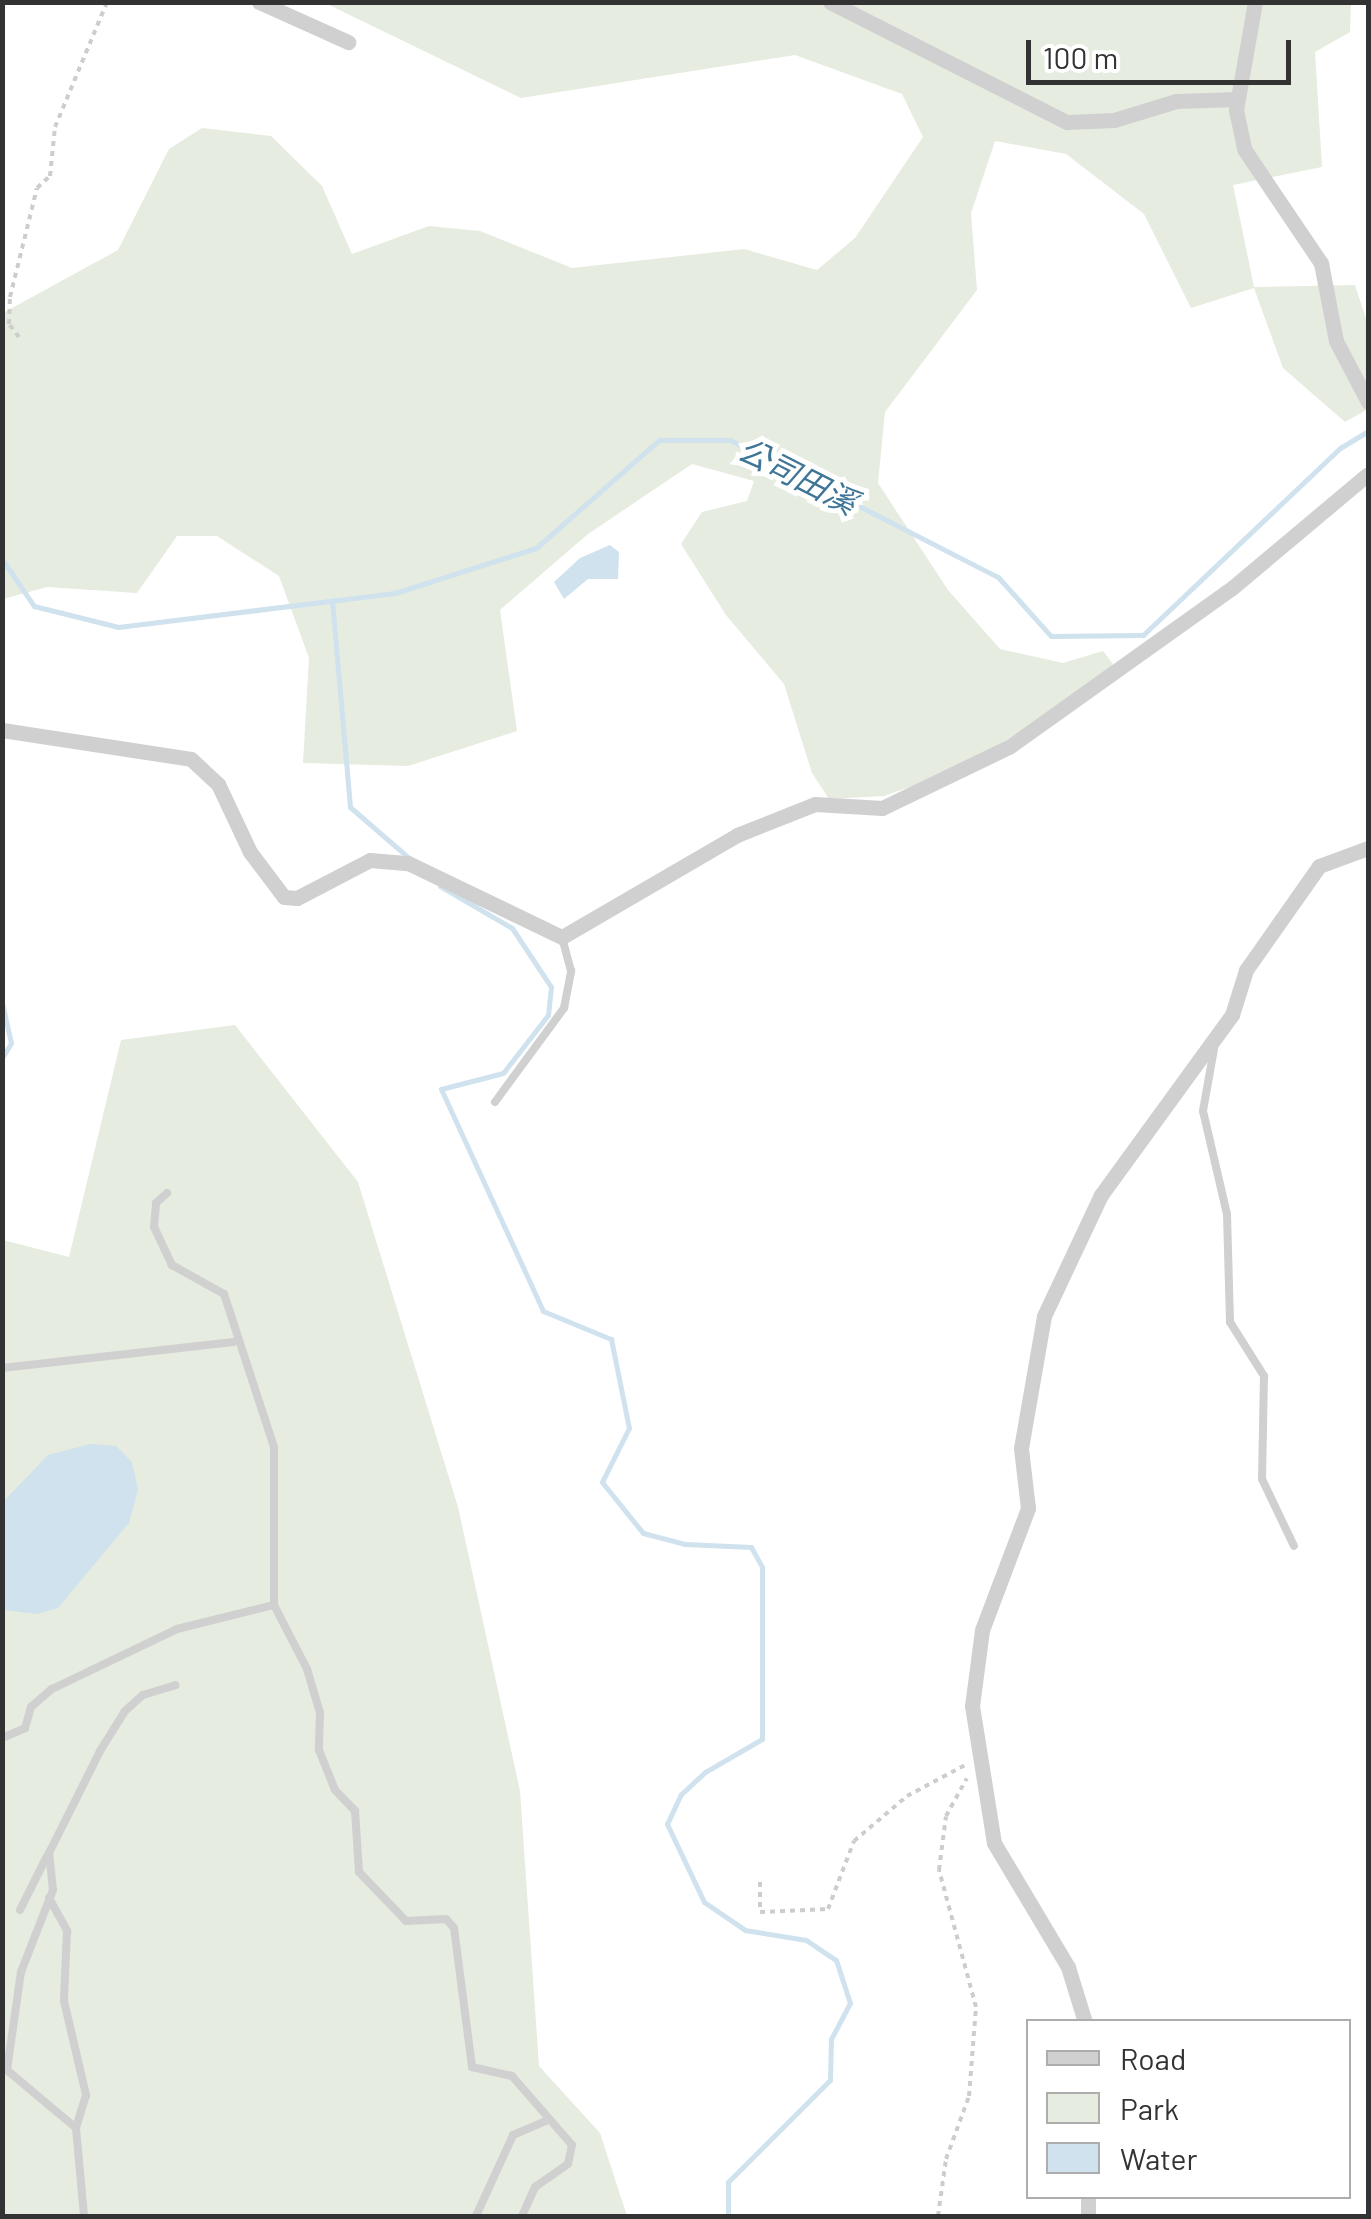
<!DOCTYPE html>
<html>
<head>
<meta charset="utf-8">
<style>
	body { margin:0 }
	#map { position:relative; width:1371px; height:2219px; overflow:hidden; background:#fff; font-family:Barlow,"Noto Sans TC",sans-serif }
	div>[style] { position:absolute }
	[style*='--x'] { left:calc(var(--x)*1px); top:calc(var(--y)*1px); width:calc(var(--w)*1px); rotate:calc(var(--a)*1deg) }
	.green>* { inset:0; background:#e6ecdf }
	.water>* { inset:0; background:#cfe2ee }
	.stream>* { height:5px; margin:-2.5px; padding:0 2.5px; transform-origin:2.5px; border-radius:2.5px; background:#cfe2ee }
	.path>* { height:4px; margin-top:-2px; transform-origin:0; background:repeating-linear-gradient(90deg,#cdcdcd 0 5px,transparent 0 10px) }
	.lane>* { height:8px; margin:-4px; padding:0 4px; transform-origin:4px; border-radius:4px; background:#d0d0d0 }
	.street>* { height:15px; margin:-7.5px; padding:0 7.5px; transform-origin:7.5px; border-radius:7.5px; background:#d0d0d0 }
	span { translate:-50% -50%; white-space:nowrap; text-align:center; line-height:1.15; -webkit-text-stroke:10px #fff; paint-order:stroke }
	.water-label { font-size:32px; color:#3f7597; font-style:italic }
	.frame { position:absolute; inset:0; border:5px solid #333; pointer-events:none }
	.legend { position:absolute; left:1026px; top:2019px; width:325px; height:180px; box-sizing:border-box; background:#fff; border:2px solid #adadad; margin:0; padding:12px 18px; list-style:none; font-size:30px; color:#333 }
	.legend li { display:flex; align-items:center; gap:20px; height:50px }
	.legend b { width:50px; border:2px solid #adadad }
	.scale { position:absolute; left:1026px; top:40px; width:265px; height:45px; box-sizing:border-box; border:5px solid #333; border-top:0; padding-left:12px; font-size:30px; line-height:35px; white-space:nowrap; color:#333; -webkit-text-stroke:8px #fff; paint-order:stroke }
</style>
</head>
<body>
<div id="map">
	<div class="green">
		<div style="clip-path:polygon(325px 3px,1351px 3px,1350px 32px,1315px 52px,1322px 167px,1233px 185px,1254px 287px,1355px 285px,1368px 325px,1368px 409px,1345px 422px,1283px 368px,1254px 288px,1191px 308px,1144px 214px,1066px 154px,995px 141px,971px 213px,977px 290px,885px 412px,878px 483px,948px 590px,1000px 649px,1063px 663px,1103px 651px,1113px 664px,1080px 697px,950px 773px,884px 796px,829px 799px,812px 773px,784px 684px,726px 615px,681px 544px,702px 512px,747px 501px,754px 481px,692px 464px,588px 534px,500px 610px,517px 731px,408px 766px,303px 763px,309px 658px,279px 576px,217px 536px,177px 536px,137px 593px,47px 587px,3px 599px,3px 313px,118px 250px,169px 149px,202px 128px,271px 136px,322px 186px,352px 254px,429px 226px,480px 231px,572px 268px,744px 249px,817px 270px,855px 238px,923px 137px,902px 94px,795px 55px,521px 98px)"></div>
		<div style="clip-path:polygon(235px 1025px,358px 1182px,458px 1507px,520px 1791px,539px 2066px,600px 2133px,627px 2216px,3px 2216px,3px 1240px,69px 1257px,121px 1040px)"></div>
	</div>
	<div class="water">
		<div style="clip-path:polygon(610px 545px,619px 552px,618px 579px,588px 579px,564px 599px,554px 582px,580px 558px)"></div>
		<div style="clip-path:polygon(90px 1444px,116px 1446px,132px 1462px,138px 1490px,129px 1523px,58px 1608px,37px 1614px,3px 1610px,3px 1502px,48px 1455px)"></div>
	</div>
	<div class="stream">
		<div style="--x:2;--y:559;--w:57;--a:55.8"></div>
		<div style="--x:34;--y:606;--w:87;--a:14"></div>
		<div style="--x:118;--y:627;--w:279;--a:-7"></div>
		<div style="--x:395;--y:593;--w:148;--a:-17.7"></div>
		<div style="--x:536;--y:548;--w:164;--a:-41.3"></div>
		<div style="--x:659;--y:440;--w:71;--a:0"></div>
		<div style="--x:730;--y:440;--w:301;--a:27.1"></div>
		<div style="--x:998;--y:577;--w:79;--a:48.1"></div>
		<div style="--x:1051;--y:636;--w:92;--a:-0.6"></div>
		<div style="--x:1143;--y:635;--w:272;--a:-43.5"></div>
		<div style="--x:1340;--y:448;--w:33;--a:-31"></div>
		<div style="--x:332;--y:601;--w:207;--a:85"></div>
		<div style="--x:350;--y:807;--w:79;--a:40.9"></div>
		<div style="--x:440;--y:886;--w:83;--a:30.3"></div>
		<div style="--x:512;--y:928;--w:71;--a:56.5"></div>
		<div style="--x:551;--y:987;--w:28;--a:96"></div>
		<div style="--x:548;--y:1015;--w:73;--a:127.8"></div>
		<div style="--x:503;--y:1073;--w:64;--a:165.5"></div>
		<div style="--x:441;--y:1089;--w:244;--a:65.3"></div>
		<div style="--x:543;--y:1311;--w:74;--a:22.4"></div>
		<div style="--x:611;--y:1339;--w:91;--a:78.6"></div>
		<div style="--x:629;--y:1428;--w:60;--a:116.6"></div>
		<div style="--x:602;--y:1482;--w:65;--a:51.2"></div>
		<div style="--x:643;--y:1533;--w:43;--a:14.7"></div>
		<div style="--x:685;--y:1544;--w:66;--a:2.6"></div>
		<div style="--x:751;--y:1547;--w:23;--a:61"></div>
		<div style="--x:762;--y:1567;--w:172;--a:90"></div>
		<div style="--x:762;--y:1739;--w:66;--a:149.9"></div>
		<div style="--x:705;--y:1772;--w:33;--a:137"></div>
		<div style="--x:681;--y:1794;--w:33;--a:115"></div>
		<div style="--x:667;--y:1824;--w:86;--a:64.6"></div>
		<div style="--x:704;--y:1902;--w:50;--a:34.3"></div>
		<div style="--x:745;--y:1930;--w:62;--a:9.3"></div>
		<div style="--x:806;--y:1940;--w:36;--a:34"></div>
		<div style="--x:836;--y:1960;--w:45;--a:72"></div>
		<div style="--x:850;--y:2003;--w:41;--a:117.8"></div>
		<div style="--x:831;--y:2039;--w:41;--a:91.4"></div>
		<div style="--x:830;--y:2080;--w:144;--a:135"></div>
		<div style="--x:728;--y:2182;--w:34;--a:90"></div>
		<div style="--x:2;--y:1003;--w:41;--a:77.3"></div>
		<div style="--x:11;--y:1043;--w:17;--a:121"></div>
	</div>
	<div class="path">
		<div style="--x:19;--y:337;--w:16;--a:-128"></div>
		<div style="--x:9;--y:324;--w:27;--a:-88"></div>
		<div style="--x:10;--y:297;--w:112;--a:-76.1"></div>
		<div style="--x:37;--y:188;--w:18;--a:-43"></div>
		<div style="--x:50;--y:176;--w:49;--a:-84.2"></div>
		<div style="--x:55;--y:127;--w:135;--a:-67.4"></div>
		<div style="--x:760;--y:1882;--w:30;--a:90"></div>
		<div style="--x:760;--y:1912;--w:68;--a:-2.5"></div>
		<div style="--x:828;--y:1909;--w:73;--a:-69.1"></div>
		<div style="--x:854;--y:1841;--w:70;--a:-40.3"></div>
		<div style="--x:907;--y:1796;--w:66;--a:-28.1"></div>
		<div style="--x:938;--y:2216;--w:58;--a:-82"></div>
		<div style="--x:946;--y:2159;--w:67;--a:-69.9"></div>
		<div style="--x:969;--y:2096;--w:89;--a:-85.5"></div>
		<div style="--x:976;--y:2007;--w:142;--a:-105.1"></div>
		<div style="--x:939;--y:1870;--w:54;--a:-82.6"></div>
		<div style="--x:946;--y:1816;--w:43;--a:-61.1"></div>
	</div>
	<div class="lane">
		<div style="--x:1214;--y:1049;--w:63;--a:100.1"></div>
		<div style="--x:1203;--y:1111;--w:106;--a:76.9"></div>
		<div style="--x:1227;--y:1214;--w:108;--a:88.4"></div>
		<div style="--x:1230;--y:1322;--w:64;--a:57.8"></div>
		<div style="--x:1264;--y:1376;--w:103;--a:91.1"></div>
		<div style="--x:1262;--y:1479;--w:74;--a:64.5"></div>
		<div style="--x:495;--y:1102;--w:117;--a:-53.7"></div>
		<div style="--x:564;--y:1008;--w:38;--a:-79"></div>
		<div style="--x:571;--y:971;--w:35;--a:-105"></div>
		<div style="--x:2;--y:1368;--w:233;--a:-6.4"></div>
		<div style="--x:274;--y:1605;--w:72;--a:62.7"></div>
		<div style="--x:307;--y:1669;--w:46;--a:73.5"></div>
		<div style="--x:320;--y:1713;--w:37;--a:92"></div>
		<div style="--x:319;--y:1750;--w:43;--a:68.2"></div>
		<div style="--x:335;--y:1790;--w:29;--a:46"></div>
		<div style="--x:355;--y:1811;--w:61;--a:86.2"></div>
		<div style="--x:359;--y:1872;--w:68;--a:46.2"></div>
		<div style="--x:406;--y:1921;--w:40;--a:-2.9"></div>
		<div style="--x:446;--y:1919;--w:12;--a:48"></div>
		<div style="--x:454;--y:1928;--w:140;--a:82.6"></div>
		<div style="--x:472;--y:2067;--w:41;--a:12.7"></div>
		<div style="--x:512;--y:2076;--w:91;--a:49"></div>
		<div style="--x:572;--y:2145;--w:19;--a:102"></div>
		<div style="--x:568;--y:2164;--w:40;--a:145.1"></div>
		<div style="--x:535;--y:2187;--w:32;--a:114"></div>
		<div style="--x:2;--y:1738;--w:25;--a:-23"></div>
		<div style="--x:25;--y:1728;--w:22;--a:-74"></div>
		<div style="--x:31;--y:1707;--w:28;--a:-41"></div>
		<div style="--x:52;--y:1689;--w:139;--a:-25.6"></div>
		<div style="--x:177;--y:1629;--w:100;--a:-13.9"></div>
		<div style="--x:274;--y:1605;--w:158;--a:-90"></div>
		<div style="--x:274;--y:1447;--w:161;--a:-108.1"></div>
		<div style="--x:224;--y:1294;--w:60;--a:-150.9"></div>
		<div style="--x:172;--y:1265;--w:42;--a:-115.3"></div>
		<div style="--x:154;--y:1227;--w:24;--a:-85"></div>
		<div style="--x:156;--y:1203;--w:15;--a:-42"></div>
		<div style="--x:49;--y:1898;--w:38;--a:61"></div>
		<div style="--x:67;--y:1931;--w:70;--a:92.5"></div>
		<div style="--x:64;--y:2001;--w:97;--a:76.8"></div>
		<div style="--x:86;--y:2095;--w:34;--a:107"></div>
		<div style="--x:76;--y:2128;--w:88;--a:84.8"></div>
		<div style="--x:20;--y:1910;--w:60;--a:-63.4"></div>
		<div style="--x:76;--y:2128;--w:90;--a:-140"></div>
		<div style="--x:7;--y:2070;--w:99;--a:-81.9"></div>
		<div style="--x:21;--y:1972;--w:88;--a:-68.7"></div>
		<div style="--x:53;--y:1890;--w:37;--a:-96"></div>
		<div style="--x:49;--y:1853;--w:114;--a:-63.4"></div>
		<div style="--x:100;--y:1751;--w:47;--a:-58"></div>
		<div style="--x:125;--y:1711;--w:24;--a:-42"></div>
		<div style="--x:143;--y:1695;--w:34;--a:-17"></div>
		<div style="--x:476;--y:2216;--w:89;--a:-65.4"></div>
		<div style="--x:513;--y:2135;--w:38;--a:-23"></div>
	</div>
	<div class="street">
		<div style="--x:259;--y:2;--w:98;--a:24.2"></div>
		<div style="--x:830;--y:2;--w:266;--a:26.9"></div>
		<div style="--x:1067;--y:122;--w:47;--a:-2.4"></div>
		<div style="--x:1114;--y:120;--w:65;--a:-17"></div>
		<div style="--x:1176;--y:101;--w:61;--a:-1.9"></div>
		<div style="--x:1255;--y:2;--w:110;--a:100"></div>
		<div style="--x:1236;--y:110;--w:40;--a:78"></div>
		<div style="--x:1244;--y:149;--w:138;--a:56"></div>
		<div style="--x:1321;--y:263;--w:79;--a:79.1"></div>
		<div style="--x:1336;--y:341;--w:69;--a:62.3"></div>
		<div style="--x:2;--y:730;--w:191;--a:8.7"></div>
		<div style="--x:191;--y:759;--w:37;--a:43"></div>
		<div style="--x:218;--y:784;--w:75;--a:64.8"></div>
		<div style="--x:250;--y:852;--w:56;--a:52.9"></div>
		<div style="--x:284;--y:897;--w:13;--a:4"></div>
		<div style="--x:297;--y:898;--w:82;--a:-27.5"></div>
		<div style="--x:370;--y:860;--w:38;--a:5"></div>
		<div style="--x:408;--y:863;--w:171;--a:25.7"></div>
		<div style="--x:562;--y:937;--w:203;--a:-30.2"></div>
		<div style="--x:737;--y:835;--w:84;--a:-21.7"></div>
		<div style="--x:815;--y:804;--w:67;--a:3.4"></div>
		<div style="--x:882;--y:808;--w:141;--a:-25.7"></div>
		<div style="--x:1009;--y:747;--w:274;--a:-35.5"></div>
		<div style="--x:1232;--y:588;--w:177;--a:-40"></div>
		<div style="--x:1085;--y:2022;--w:58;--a:-107.2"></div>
		<div style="--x:1068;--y:1967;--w:144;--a:-120.8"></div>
		<div style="--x:994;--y:1843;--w:139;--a:-99.1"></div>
		<div style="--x:972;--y:1706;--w:77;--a:-82.5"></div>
		<div style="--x:982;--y:1630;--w:130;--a:-69.3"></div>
		<div style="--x:1028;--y:1508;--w:60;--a:-96.7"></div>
		<div style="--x:1021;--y:1448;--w:134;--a:-80.1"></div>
		<div style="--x:1044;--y:1316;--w:134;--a:-64.8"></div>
		<div style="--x:1101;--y:1195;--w:223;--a:-54"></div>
		<div style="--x:1232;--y:1015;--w:47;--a:-72.7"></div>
		<div style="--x:1246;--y:970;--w:127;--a:-54.9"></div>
		<div style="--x:1319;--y:866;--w:52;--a:-20.2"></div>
		<div style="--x:1088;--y:2216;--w:20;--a:-90"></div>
	</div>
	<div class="water-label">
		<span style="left:798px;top:475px;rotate:27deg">公司田溪</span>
	</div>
	<div class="frame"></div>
	<ul class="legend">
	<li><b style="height:12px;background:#d0d0d0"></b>Road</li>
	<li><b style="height:28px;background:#e6ecdf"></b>Park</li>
	<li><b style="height:28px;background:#cfe2ee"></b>Water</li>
	</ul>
	<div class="scale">100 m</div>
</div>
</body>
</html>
